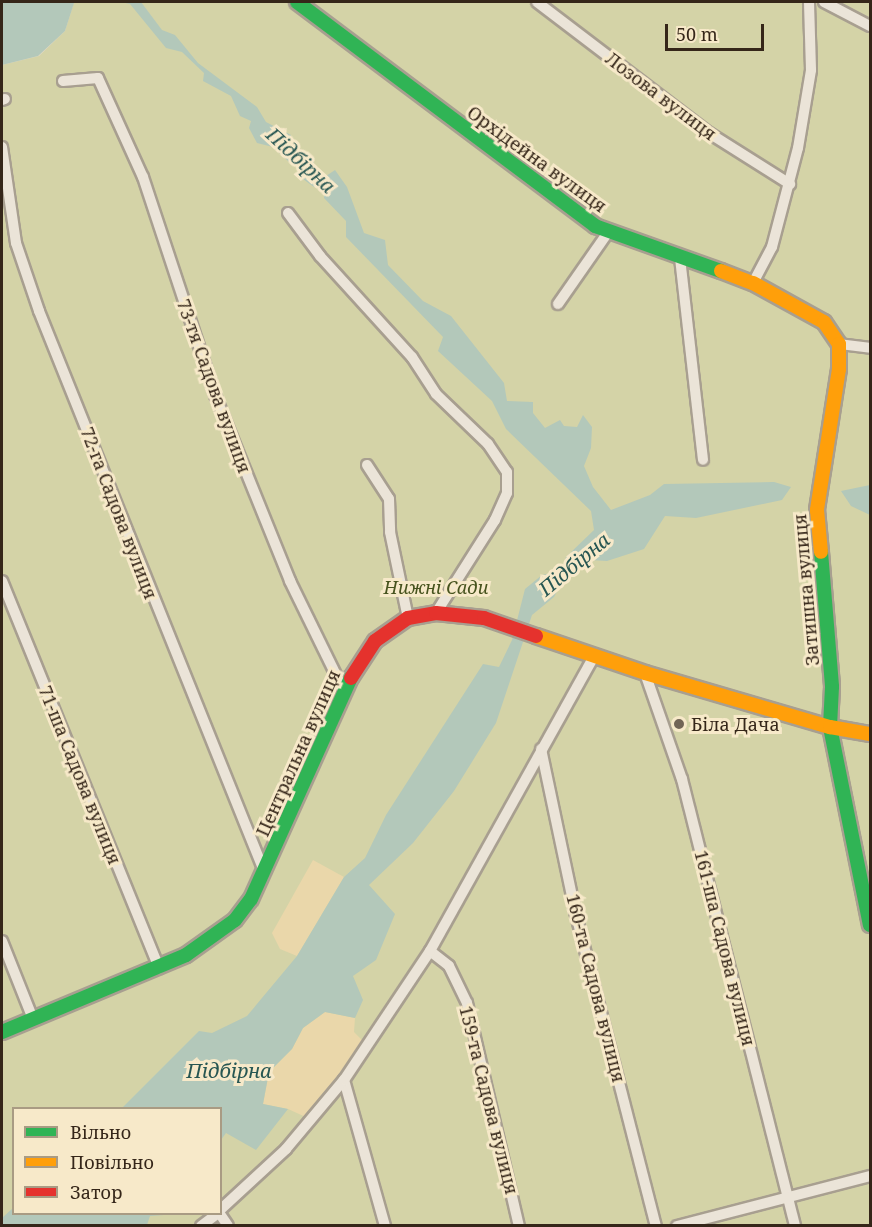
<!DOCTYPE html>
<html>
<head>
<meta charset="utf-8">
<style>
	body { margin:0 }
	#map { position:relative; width:872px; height:1227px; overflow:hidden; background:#e3dac6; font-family:"Noto Serif",serif }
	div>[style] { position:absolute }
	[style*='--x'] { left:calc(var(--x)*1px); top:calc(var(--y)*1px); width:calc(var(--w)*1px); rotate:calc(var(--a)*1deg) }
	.green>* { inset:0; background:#d4d3a7 }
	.sand>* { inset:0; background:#ead7aa }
	.water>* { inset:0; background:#b3c8ba }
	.roads { filter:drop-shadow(2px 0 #a89f90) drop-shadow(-2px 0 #a89f90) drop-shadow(0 2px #a89f90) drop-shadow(0 -2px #a89f90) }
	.street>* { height:10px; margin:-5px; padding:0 5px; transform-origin:5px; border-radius:5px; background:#ebe4d8 }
	.fast>* { height:14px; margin:-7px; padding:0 7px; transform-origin:7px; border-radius:7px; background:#30b455 }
	.slow>* { height:14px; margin:-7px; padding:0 7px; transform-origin:7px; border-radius:7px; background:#ff9f0a }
	.jam>* { height:14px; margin:-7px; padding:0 7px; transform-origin:7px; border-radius:7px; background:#e5322d }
	.dots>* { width:16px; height:16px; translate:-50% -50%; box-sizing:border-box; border:3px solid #f7e9c9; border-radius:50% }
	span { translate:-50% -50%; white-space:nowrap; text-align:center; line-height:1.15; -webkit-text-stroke:6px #f7e9c9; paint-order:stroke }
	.street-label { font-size:18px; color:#352619 }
	.park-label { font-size:18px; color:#47531e; font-style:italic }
	.poi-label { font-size:18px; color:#352619 }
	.left { translate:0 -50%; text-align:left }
	.water-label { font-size:20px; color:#275652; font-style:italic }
	.frame { position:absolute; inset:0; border:3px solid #352619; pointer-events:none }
	.legend { position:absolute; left:12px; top:1107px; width:210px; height:108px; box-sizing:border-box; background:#f7e9c9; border:2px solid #a99b83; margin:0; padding:8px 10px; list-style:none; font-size:18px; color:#352619 }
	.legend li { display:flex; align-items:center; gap:12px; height:30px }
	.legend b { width:30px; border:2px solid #a99b83 }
	.scale { position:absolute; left:665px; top:24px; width:99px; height:27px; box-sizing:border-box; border:3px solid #352619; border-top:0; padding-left:8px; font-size:18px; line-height:21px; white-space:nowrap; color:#352619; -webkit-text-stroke:4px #f7e9c9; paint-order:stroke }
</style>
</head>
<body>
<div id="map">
	<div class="green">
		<div style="clip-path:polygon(evenodd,74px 2px,870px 2px,870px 1225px,2px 1225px,2px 65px,39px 56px,65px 31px,74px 2px,14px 1108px,220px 1108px,220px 1214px,14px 1214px,14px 1108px)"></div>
	</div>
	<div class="sand">
		<div style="clip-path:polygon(313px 860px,344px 877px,297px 956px,280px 949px,272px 933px)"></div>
		<div style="clip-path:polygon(325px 1012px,355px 1018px,354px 1032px,367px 1045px,310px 1119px,288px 1109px,263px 1104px,269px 1072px,292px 1049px,303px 1028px)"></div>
	</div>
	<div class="water">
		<div style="clip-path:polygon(2px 2px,74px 2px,74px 3px,65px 31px,38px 56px,2px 65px)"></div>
		<div style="clip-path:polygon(121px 2px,141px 2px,162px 30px,175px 35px,198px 63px,257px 107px,266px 122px,291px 135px,287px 147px,293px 152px,313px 159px,315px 167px,326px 176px,335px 170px,347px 187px,364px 233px,385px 240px,388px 265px,423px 301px,451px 316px,504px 383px,507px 401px,533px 402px,533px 413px,545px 428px,560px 420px,564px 426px,577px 427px,583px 415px,592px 427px,591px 448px,584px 466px,593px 487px,611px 510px,650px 495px,664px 484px,774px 482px,791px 487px,782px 500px,696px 518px,665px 516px,644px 549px,607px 561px,590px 560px,565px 577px,554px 597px,532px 615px,496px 723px,454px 791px,413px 843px,369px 885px,395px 914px,376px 960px,353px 976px,363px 1000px,355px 1018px,325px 1012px,303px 1028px,292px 1049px,269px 1072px,263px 1104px,288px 1109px,256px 1150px,226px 1133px,221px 1140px,220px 1108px,122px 1108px,199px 1031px,212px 1033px,247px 1016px,297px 956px,344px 877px,365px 858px,386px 815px,483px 664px,499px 667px,512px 640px,525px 589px,542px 575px,561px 571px,566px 557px,594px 530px,591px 511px,506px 429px,492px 401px,438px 351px,443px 337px,346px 237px,346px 221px,324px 198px,324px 185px,314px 187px,303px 179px,301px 166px,289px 162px,273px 147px,257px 143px,249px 128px,251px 121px,240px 116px,231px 96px,203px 81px,204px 73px,182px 52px,166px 48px,130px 4px)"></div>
		<div style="clip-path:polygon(870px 485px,870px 515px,851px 506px,841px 491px)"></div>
		<div style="clip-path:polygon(13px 1208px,14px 1214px,164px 1215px,150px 1216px,147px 1225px,2px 1225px,2px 1218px)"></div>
	</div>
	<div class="roads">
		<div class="street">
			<div style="--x:537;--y:2;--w:216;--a:37.3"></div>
			<div style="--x:709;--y:133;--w:96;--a:32.2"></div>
			<div style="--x:824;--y:2;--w:52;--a:27.6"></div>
			<div style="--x:63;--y:81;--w:35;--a:-5"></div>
			<div style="--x:98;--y:78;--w:109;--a:65.6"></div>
			<div style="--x:143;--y:177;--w:230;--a:71.7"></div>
			<div style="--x:215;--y:395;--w:201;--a:68"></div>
			<div style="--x:290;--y:581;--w:120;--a:63.9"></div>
			<div style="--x:2;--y:100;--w:3;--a:-18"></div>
			<div style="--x:2;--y:147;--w:97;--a:81.7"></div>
			<div style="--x:16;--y:243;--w:72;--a:71.3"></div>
			<div style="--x:39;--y:311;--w:604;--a:68.11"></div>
			<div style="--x:288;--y:213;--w:54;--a:53.3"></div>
			<div style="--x:320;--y:256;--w:137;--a:47.7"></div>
			<div style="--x:412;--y:357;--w:44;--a:57"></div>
			<div style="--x:436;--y:394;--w:72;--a:43.9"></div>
			<div style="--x:488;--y:444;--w:34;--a:56"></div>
			<div style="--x:507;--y:472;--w:21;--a:90"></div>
			<div style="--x:507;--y:493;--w:30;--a:114"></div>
			<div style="--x:495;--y:520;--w:110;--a:122.4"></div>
			<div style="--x:680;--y:258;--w:203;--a:83.5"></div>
			<div style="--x:753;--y:283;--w:41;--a:-62.2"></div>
			<div style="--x:772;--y:247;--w:102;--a:-75.3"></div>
			<div style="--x:798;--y:148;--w:79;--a:-80.5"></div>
			<div style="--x:811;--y:70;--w:68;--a:-91.7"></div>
			<div style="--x:558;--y:304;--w:89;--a:-55.1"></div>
			<div style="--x:839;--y:344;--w:31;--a:7"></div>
			<div style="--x:367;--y:465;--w:40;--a:57.1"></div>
			<div style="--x:389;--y:499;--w:33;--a:88"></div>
			<div style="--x:390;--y:532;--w:88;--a:78.2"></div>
			<div style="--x:2;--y:581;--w:418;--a:67.9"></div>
			<div style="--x:645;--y:673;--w:112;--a:70.8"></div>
			<div style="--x:682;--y:779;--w:461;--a:75.8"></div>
			<div style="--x:541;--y:749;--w:166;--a:78.1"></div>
			<div style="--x:575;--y:911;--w:325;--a:75.6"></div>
			<div style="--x:2;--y:941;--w:84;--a:68.3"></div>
			<div style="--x:430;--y:951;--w:24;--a:38"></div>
			<div style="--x:449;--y:966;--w:41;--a:64.1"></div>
			<div style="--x:467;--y:1003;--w:229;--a:76.9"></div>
			<div style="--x:344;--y:1080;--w:152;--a:74.3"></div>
			<div style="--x:220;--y:1210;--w:90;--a:-42.7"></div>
			<div style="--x:286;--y:1149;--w:90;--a:-50"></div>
			<div style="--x:344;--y:1080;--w:155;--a:-56.3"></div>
			<div style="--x:430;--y:951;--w:338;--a:-60.9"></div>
			<div style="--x:220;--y:1214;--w:14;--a:56"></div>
			<div style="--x:201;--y:1226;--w:20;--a:-37"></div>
			<div style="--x:677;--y:1226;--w:199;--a:-14.5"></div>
		</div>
		<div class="fast">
			<div style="--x:297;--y:2;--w:373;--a:36.9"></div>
			<div style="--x:595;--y:226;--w:134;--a:19.7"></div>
			<div style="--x:821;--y:552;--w:135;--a:85.3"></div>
			<div style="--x:832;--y:687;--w:40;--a:92.9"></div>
			<div style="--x:830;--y:727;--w:202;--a:78.6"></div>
			<div style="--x:2;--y:1032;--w:199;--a:-22.7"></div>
			<div style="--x:186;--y:955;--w:60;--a:-35.5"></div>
			<div style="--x:235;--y:920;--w:26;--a:-53"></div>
			<div style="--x:251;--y:899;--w:243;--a:-65.7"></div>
		</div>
		<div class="slow">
			<div style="--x:721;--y:271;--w:34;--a:21"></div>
			<div style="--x:753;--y:283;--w:81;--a:28.8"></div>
			<div style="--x:824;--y:322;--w:27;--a:56"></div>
			<div style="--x:839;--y:344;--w:25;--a:90"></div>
			<div style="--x:839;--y:369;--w:143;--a:98.9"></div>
			<div style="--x:817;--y:510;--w:42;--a:84.6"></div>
			<div style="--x:536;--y:636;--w:115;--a:18.7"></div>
			<div style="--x:645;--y:673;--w:193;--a:16.3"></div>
			<div style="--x:830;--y:727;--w:41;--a:9.9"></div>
		</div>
		<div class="jam">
			<div style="--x:351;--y:678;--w:44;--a:-57"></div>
			<div style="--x:375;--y:641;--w:40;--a:-34.9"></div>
			<div style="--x:408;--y:618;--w:28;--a:-10"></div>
			<div style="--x:436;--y:613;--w:48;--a:5.9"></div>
			<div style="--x:484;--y:618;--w:55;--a:19.1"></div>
		</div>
	</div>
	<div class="dots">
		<div style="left:679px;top:724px;background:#726556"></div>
	</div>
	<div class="street-label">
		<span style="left:661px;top:96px;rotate:37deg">Лозова вулиця</span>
		<span style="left:537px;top:159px;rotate:36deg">Орхідейна вулиця</span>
		<span style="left:214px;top:386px;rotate:70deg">73-тя Садова вулиця</span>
		<span style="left:119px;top:513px;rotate:69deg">72-га Садова вулиця</span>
		<span style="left:806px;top:590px;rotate:-95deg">Затишна вулиця</span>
		<span style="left:298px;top:753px;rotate:-66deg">Центральна вулиця</span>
		<span style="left:80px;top:775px;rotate:68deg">71-ша Садова вулиця</span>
		<span style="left:725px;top:948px;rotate:76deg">161-ша Садова вулиця</span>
		<span style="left:596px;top:988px;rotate:76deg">160-та Садова вулиця</span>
		<span style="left:489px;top:1100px;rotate:76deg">159-та Садова вулиця</span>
	</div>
	<div class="park-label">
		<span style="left:436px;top:587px">Нижні Сади</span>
	</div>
	<div class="poi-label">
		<span class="left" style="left:691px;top:724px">Біла Дача</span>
	</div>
	<div class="water-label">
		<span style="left:301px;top:160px;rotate:43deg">Підбірна</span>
		<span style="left:574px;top:564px;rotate:-40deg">Підбірна</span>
		<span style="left:229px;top:1070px">Підбірна</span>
	</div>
	<div class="frame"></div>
	<ul class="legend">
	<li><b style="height:8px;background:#30b455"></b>Вільно</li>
	<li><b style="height:8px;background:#ff9f0a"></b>Повільно</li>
	<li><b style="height:8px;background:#e5322d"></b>Затор</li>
	</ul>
	<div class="scale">50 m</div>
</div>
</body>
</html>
